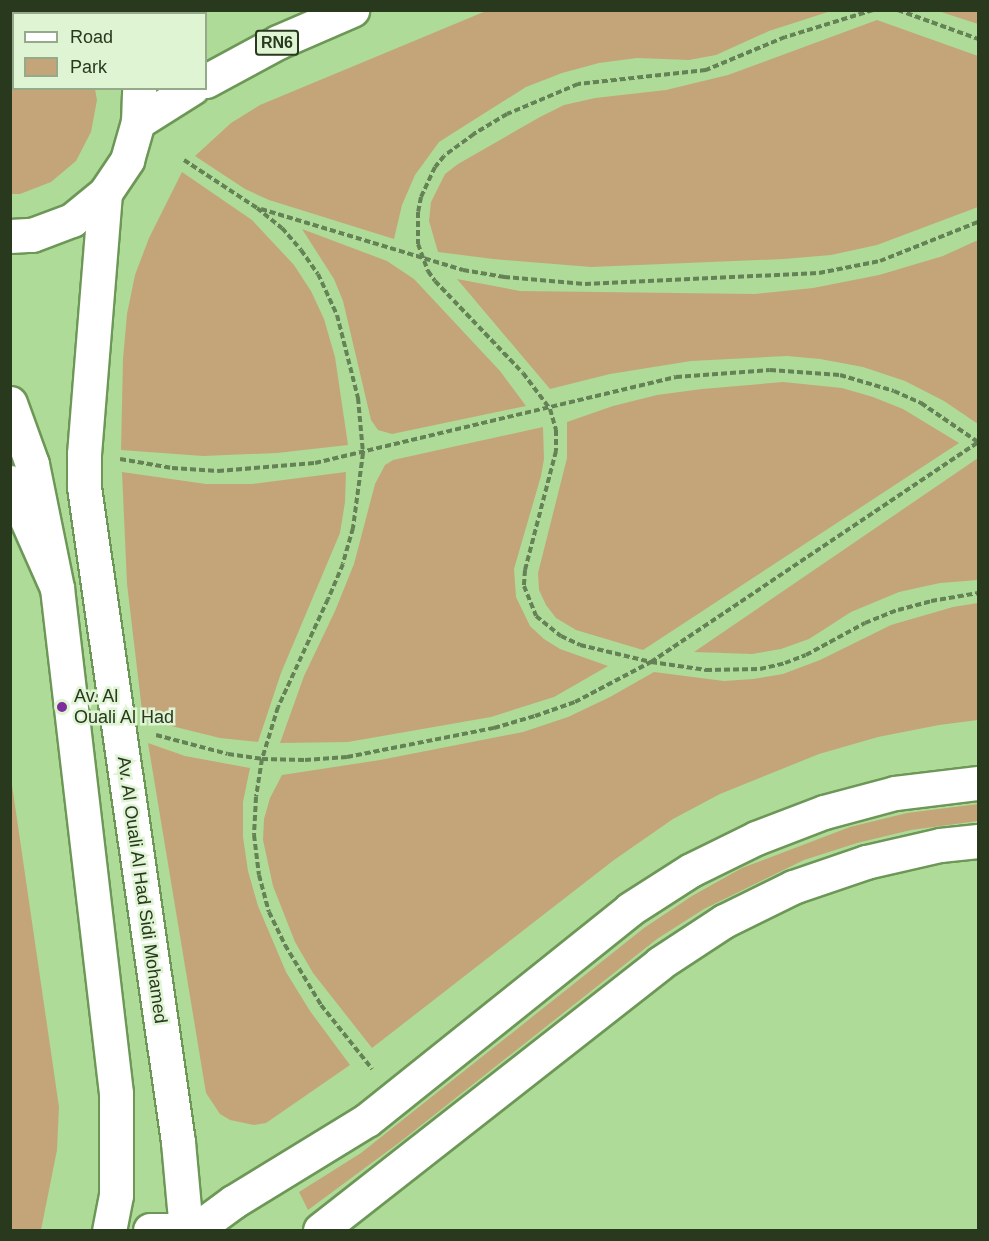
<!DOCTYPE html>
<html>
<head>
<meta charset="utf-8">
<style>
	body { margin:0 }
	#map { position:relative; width:989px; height:1241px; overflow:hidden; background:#aedb98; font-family:Helvetica,sans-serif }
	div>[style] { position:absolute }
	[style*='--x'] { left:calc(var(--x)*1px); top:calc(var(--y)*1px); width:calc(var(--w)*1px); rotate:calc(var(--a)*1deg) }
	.green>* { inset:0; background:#c4a57a }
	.path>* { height:4px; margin-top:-2px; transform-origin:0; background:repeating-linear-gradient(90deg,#648255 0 6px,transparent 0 9px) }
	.roads { filter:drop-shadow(2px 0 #6d9757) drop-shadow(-2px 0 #6d9757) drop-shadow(0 2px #6d9757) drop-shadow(0 -2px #6d9757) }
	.secondary>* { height:33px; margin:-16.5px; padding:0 16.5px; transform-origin:16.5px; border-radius:16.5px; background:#fff }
	.highway>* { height:33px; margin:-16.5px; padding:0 16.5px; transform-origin:16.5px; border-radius:16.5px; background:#fff }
	.dots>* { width:16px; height:16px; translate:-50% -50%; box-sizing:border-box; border:3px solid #def4d3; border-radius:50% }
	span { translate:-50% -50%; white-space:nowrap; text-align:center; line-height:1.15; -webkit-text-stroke:5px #def4d3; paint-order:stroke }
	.shield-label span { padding:2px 4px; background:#def4d3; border:2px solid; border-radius:4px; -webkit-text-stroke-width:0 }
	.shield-label { font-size:16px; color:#28391e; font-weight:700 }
	.poi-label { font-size:18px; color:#28391e }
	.left { translate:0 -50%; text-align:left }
	.street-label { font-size:18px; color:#28391e }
	.frame { position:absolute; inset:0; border:12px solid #28391e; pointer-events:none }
	.legend { position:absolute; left:12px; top:12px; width:195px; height:78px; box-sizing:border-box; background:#def4d3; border:2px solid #95a98b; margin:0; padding:8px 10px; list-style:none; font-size:18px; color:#28391e }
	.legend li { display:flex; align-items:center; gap:12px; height:30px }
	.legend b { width:30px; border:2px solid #95a98b }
</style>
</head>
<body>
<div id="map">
	<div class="green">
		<div style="clip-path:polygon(10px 11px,33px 13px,14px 14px,14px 88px,95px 89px,97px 100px,91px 132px,76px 161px,51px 182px,20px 194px,11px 194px)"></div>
		<div style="clip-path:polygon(486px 11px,486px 10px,831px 11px,769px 31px,716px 55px,689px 60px,637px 58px,599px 63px,562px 73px,526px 87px,439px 142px,415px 175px,402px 205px,394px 239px,269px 200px,245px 189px,195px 156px,231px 123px,260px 105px)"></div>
		<div style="clip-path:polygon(938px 11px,978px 11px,978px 24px)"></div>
		<div style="clip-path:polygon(877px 20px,978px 56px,978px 207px,877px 245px,831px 255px,784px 259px,591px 267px,493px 259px,438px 252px,429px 221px,431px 202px,445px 174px,458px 164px,540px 117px,564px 105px,595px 98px,666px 90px,728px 75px)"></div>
		<div style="clip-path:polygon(182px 172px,252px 220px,294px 265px,311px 291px,324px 319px,335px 357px,348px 445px,277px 453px,203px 456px,121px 450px,123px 359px,127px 314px,135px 275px,149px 238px)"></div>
		<div style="clip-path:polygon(302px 229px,387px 261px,414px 279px,500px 371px,526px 406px,392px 434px,378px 430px,371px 420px,343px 301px,334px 279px)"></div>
		<div style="clip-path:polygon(978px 240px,978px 424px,944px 401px,905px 381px,863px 367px,820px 359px,787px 356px,691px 361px,610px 374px,550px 389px,457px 279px,520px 291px,755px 294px,813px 288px,879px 275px,943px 256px)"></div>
		<div style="clip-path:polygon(783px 382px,842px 388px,873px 397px,903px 409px,959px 443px,643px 650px,576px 630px,556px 618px,546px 605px,539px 590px,538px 573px,567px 458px,567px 422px,613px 406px,657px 395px,702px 389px)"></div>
		<div style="clip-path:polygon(543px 427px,544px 459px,541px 476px,514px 569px,516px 597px,530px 626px,544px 639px,560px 649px,608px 666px,554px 697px,491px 717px,348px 742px,280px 743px,304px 676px,335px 611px,354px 564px,375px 484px,385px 465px,393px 460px)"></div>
		<div style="clip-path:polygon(978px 458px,978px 580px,940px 583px,899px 592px,851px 612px,809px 639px,781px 649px,752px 654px,694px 652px)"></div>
		<div style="clip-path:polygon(122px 472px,206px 484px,252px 484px,346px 472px,345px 502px,340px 533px,281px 673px,258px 742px,220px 738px,143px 719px,127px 584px)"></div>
		<div style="clip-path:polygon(978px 603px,978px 720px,939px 725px,878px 737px,819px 754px,720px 794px,673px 819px,614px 860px,372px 1048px,313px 973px,295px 942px,273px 886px,263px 840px,264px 819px,270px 798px,282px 775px,380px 760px,523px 732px,568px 717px,610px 697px,654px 672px,724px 681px,753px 679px,783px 674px,820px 660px,891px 625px,953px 607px)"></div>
		<div style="clip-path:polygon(148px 743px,185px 756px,250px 768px,243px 802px,243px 837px,248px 871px,258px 906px,286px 972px,310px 1011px,350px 1065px,266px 1123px,254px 1125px,230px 1120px,220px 1114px,206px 1093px)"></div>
		<div style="clip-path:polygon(11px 778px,59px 1107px,57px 1150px,41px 1230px,11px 1230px)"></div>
		<div style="clip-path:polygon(978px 804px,978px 821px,911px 830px,857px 843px,804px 860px,704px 909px,657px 939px,400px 1142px,308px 1210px,299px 1192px,361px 1153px,644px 928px,692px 896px,742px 868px,850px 827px,907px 813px)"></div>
	</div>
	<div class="path">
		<div style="--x:873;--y:10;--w:92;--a:162.9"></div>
		<div style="--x:785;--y:37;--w:86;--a:157.3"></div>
		<div style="--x:706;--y:70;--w:129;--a:173.8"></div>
		<div style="--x:578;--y:84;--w:77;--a:157.1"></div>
		<div style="--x:507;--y:114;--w:39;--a:149"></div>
		<div style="--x:474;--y:134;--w:37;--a:144"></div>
		<div style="--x:444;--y:156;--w:14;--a:129"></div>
		<div style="--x:435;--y:167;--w:33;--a:115"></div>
		<div style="--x:421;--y:197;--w:15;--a:101"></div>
		<div style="--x:418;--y:212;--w:32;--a:90"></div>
		<div style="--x:418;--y:244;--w:29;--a:70"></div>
		<div style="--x:428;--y:271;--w:12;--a:55"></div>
		<div style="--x:435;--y:281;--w:127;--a:46.3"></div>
		<div style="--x:523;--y:373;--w:45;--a:53.1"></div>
		<div style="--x:550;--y:409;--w:22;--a:74"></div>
		<div style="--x:556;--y:430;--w:21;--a:90"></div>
		<div style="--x:556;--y:451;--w:123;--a:104.6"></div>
		<div style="--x:525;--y:570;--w:16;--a:94"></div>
		<div style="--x:524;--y:586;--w:32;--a:68"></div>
		<div style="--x:536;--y:616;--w:32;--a:39"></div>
		<div style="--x:561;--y:636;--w:21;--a:25"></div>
		<div style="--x:580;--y:645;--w:73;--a:13.5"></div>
		<div style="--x:651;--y:662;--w:56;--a:8.3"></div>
		<div style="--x:706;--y:670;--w:54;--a:-1.1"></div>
		<div style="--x:760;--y:669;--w:26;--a:-13"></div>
		<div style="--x:785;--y:663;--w:22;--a:-21"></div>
		<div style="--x:806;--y:655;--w:67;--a:-28.5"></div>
		<div style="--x:865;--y:623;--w:35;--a:-22"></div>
		<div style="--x:898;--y:610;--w:34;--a:-15"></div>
		<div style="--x:931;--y:601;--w:48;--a:-9.7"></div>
		<div style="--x:898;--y:10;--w:85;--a:19.9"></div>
		<div style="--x:184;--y:160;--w:87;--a:33.3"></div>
		<div style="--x:257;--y:208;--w:32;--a:39"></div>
		<div style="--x:282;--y:228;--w:29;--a:49"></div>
		<div style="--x:301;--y:250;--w:29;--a:55"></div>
		<div style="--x:318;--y:274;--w:45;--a:65.1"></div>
		<div style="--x:337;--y:315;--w:86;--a:75.8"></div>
		<div style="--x:358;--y:398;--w:55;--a:84.8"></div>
		<div style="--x:363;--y:453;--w:76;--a:97.6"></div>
		<div style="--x:353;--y:528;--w:37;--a:106"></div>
		<div style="--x:343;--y:564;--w:38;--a:113"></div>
		<div style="--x:328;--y:599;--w:119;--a:114.8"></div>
		<div style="--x:278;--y:707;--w:54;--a:107.1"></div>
		<div style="--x:262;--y:759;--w:38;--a:99"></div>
		<div style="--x:256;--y:797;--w:38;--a:93"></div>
		<div style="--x:254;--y:835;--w:40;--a:82.9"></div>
		<div style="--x:259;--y:875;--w:38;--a:75"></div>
		<div style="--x:269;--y:912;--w:37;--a:64"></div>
		<div style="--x:285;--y:945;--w:70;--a:59"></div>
		<div style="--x:321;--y:1005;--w:82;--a:51.4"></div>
		<div style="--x:261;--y:209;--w:211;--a:16.8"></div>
		<div style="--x:463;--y:270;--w:42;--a:9.7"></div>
		<div style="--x:504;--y:277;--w:81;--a:4.9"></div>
		<div style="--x:585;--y:284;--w:234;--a:-2.7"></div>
		<div style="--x:819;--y:273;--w:62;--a:-11.1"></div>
		<div style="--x:880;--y:261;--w:105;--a:-21.7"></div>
		<div style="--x:120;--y:459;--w:53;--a:9.8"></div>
		<div style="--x:172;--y:468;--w:46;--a:3.7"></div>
		<div style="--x:218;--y:471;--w:97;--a:-4.7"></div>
		<div style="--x:315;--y:463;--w:371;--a:-13.4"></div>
		<div style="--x:676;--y:377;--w:94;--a:-4.3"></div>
		<div style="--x:770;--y:370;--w:70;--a:4.1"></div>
		<div style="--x:840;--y:375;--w:56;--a:16.5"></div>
		<div style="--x:894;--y:391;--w:30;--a:24"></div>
		<div style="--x:921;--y:403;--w:69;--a:34.4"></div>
		<div style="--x:156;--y:735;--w:74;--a:14.8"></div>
		<div style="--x:228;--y:754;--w:34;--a:8"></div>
		<div style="--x:262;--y:759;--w:43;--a:1.3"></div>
		<div style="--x:305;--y:760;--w:42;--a:-4.1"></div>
		<div style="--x:347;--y:757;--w:150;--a:-11.2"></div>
		<div style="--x:494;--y:728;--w:43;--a:-16.3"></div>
		<div style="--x:535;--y:716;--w:42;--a:-19.3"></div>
		<div style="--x:575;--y:702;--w:86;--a:-27.8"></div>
		<div style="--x:651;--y:662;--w:394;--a:-33.9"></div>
	</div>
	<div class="roads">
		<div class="secondary">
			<div style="--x:105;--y:193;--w:262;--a:94.6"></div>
			<div style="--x:84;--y:454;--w:33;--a:90"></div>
			<div style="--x:84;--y:487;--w:662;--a:81.83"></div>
			<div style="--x:178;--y:1142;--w:88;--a:84.8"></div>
			<div style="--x:10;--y:403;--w:65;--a:70.2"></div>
			<div style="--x:32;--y:464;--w:126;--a:78.6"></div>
			<div style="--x:57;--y:588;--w:508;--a:83.34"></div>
			<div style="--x:116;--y:1093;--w:102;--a:90"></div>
			<div style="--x:116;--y:1195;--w:36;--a:101"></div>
			<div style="--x:150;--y:1230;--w:38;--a:0"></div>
			<div style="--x:195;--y:1230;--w:47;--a:-36.4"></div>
			<div style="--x:233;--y:1202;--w:157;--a:-31.5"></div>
			<div style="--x:367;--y:1120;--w:337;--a:-38.7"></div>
			<div style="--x:630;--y:909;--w:72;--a:-32.6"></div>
			<div style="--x:691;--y:870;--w:72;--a:-26.2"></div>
			<div style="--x:756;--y:838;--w:73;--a:-20.9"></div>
			<div style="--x:824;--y:812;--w:73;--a:-15"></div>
			<div style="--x:895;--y:793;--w:84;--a:-6.9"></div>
			<div style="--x:320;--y:1230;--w:432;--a:-38.1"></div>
			<div style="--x:660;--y:963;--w:77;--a:-33.3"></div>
			<div style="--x:724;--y:921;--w:77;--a:-26.2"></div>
			<div style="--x:793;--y:887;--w:77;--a:-18.9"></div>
			<div style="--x:866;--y:862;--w:76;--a:-12.9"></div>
			<div style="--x:940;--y:845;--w:38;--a:-6"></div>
		</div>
		<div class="highway">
			<div style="--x:104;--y:10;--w:5;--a:53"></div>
			<div style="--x:206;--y:81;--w:82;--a:-28.4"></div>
			<div style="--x:278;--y:42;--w:81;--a:-23.4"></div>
			<div style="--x:138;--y:122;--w:64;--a:-32.2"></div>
			<div style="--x:10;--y:236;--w:22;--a:-3"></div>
			<div style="--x:32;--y:235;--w:43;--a:-20.6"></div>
			<div style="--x:72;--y:220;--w:43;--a:-39.3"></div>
			<div style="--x:105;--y:193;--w:40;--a:-56"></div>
			<div style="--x:127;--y:160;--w:40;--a:-74"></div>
			<div style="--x:138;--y:122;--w:34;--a:-88"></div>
			<div style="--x:10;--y:482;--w:116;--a:66.1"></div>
		</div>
	</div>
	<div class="dots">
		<div style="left:62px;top:707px;background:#7f2d9d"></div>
	</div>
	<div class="shield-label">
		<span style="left:277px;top:43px">RN6</span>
	</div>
	<div class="poi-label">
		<span class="left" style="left:74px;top:707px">Av. Al<br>Ouali Al Had</span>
	</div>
	<div class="street-label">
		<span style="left:142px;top:890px;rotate:82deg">Av. Al Ouali Al Had Sidi Mohamed</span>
	</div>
	<div class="frame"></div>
	<ul class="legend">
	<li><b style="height:8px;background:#fff"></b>Road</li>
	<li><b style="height:16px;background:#c4a57a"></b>Park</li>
	</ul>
</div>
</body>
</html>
